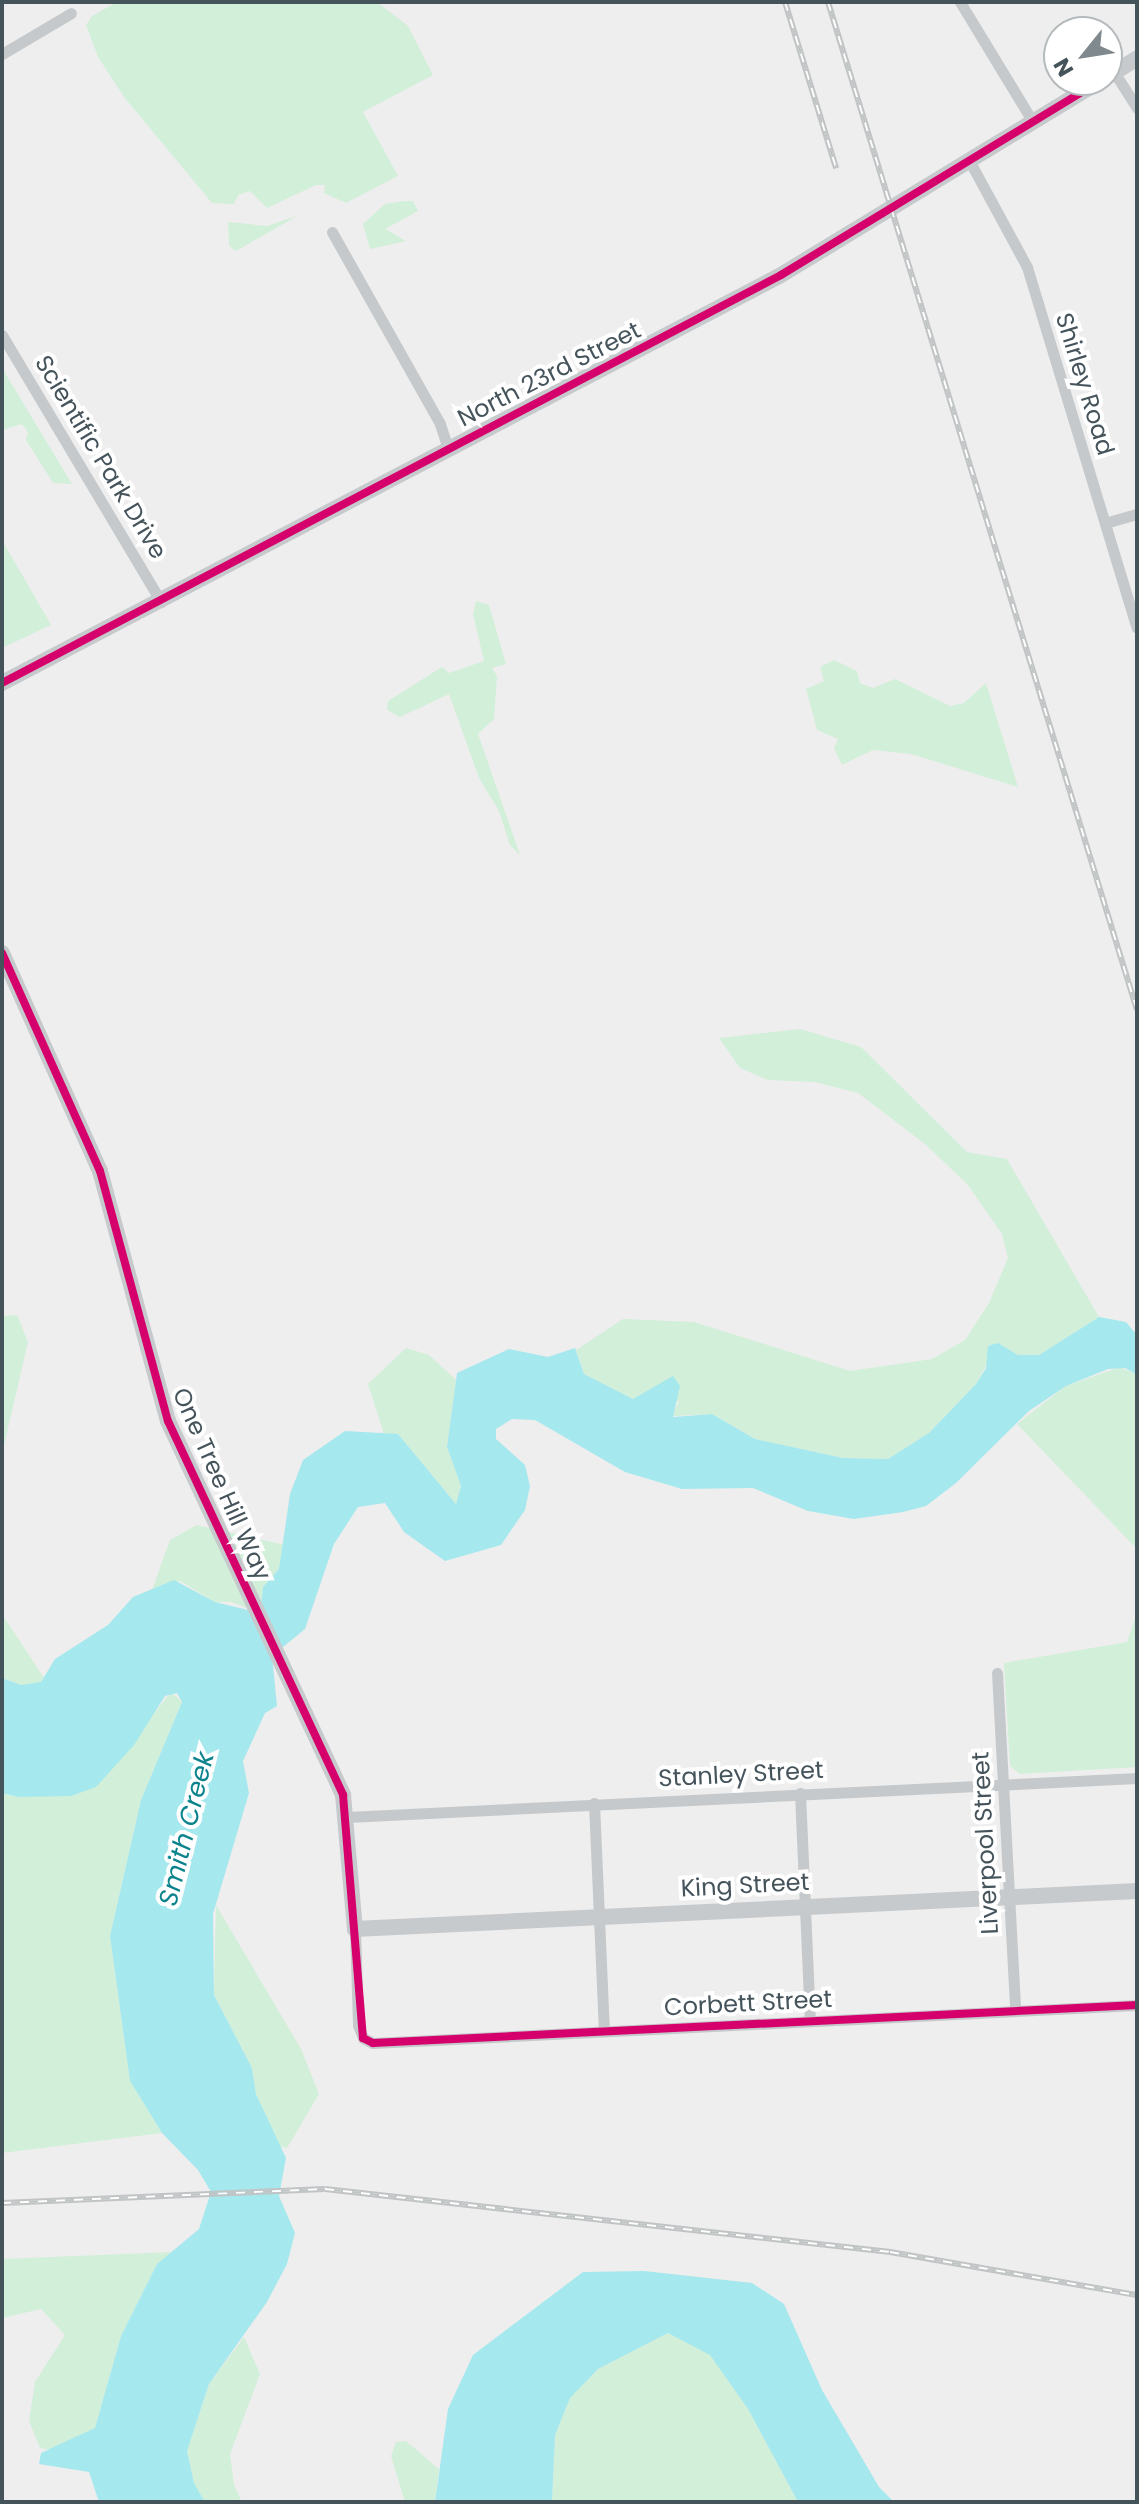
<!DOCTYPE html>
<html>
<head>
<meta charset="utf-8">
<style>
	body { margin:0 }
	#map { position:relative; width:1139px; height:2504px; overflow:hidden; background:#efeeee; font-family:Poppins,sans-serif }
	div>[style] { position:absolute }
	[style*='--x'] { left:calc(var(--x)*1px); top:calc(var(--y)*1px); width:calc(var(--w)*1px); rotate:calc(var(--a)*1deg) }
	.green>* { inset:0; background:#d1efd9 }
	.water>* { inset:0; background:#a5e8ee }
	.street>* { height:11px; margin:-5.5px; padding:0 5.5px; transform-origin:5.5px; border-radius:5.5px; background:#c5c9cb }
	.secondary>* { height:16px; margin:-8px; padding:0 8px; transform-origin:8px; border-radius:8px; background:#c7cacd }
	.rail>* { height:6px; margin-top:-3px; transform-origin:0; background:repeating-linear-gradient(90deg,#fff 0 9px,#c1c4c5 0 18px); box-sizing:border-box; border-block:2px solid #c1c4c5 }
	.cycleway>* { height:8px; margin:-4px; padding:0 4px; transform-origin:4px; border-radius:4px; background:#d6006c }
	span { translate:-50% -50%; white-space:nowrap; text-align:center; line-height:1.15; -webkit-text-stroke:8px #fff; paint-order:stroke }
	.street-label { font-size:24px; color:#45535b }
	.water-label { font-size:26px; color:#0a838c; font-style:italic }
	.frame { position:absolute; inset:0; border:4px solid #45535b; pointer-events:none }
	.north { position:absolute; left:1043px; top:16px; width:80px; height:80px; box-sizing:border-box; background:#fff; border:2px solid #b5babd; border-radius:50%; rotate:240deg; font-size:22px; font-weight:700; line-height:32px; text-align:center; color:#45535b }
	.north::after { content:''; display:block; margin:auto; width:28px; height:36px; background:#80898e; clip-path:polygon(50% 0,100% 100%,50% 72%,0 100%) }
</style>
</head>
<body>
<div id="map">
	<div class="green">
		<div style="clip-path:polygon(117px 2px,377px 2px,408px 26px,433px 75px,363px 112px,398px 176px,346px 203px,324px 193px,325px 185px,316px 185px,267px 208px,250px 191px,238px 195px,234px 204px,212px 203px,124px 97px,98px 57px,86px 25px,92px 16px)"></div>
		<div style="clip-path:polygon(405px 201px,413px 201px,418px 211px,385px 229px,406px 241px,370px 249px,363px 224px,385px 204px)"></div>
		<div style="clip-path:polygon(297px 216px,236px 251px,229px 246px,228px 222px,267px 226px)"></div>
		<div style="clip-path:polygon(2px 368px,72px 484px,53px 483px,26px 440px,28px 432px,22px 424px,2px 430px)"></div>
		<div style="clip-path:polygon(2px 540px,51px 625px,2px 648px)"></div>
		<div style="clip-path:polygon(476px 601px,489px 605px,506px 664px,492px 668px,497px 676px,494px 719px,478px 734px,520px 855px,510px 845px,499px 811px,479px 778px,449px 694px,400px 717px,387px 710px,388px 701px,442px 667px,449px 673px,484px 661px,473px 614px)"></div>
		<div style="clip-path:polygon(834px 660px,857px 671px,860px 683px,873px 688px,895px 679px,950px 706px,964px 703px,986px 683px,1018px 787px,911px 754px,873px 750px,842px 765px,834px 748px,838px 739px,817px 730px,806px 689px,824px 681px,820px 667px)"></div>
		<div style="clip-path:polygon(800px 1029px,861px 1047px,967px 1152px,1007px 1159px,1099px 1317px,1039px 1355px,1018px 1355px,998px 1343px,976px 1384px,929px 1433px,888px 1459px,843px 1458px,755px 1439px,712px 1414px,672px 1416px,679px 1401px,633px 1399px,584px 1374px,576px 1350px,623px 1319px,694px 1322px,850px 1371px,932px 1359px,965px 1340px,989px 1303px,1008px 1258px,1002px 1234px,968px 1185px,925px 1144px,858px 1093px,815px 1082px,768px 1080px,740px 1068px,719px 1038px)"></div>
		<div style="clip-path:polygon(17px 1315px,28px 1342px,2px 1454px,2px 1316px)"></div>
		<div style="clip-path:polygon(406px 1348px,429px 1355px,456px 1380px,447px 1447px,461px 1486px,456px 1504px,398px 1434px,384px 1434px,368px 1384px)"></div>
		<div style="clip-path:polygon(1120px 1367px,1137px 1375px,1137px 1549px,1017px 1424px,1066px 1386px)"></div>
		<div style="clip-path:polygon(197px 1525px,285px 1545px,279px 1569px,263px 1587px,260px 1613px,231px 1602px,215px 1602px,180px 1581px,152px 1590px,170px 1540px)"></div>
		<div style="clip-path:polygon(1137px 1612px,1137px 1767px,1020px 1774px,1010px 1766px,1004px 1663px,1127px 1642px)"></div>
		<div style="clip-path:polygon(2px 1614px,44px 1678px,41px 1682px,21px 1685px,2px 1678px)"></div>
		<div style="clip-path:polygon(171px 1692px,182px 1702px,141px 1800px,110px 1936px,130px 2081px,162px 2133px,2px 2153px,2px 1793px,18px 1797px,96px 1787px)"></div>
		<div style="clip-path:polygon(216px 1905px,301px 2049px,319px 2094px,287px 2148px,280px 2146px,256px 2094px,252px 2068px,214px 1995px)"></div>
		<div style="clip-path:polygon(172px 2252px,157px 2264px,121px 2336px,95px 2428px,52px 2450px,40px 2448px,29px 2421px,35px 2382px,65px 2335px,41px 2309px,2px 2318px,2px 2259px)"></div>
		<div style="clip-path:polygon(668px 2333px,710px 2354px,748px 2409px,798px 2502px,552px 2502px,555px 2435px,570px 2397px,598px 2369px)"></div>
		<div style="clip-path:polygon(244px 2337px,260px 2374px,230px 2454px,234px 2485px,242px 2502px,205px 2502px,194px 2483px,187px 2451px,209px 2384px)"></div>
		<div style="clip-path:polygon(406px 2441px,439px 2469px,435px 2502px,405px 2502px,391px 2456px,396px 2442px)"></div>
	</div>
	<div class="water">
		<div style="clip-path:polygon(1099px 1317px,1126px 1322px,1137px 1335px,1137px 1375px,1125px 1368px,1108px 1369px,1066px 1386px,1029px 1411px,956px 1483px,926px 1506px,903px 1512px,854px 1519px,808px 1511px,753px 1488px,682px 1489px,625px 1472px,535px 1420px,512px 1419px,496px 1429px,496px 1439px,525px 1465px,530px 1486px,525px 1510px,501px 1545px,445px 1561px,404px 1532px,385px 1503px,358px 1507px,334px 1544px,305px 1629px,272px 1656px,277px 1706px,265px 1713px,243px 1761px,249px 1793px,213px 1914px,214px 1995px,252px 2068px,256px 2094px,286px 2158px,279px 2196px,295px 2233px,287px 2264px,267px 2302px,209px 2384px,187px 2451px,194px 2483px,205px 2502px,99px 2502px,89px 2472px,39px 2464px,41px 2453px,95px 2428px,121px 2336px,157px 2264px,199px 2229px,211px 2192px,198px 2170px,162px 2133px,130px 2081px,110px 1936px,141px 1800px,182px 1702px,177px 1693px,165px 1696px,134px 1745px,96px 1787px,71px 1796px,18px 1797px,2px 1793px,2px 1678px,21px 1685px,41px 1682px,55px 1659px,108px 1625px,133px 1597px,174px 1580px,215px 1602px,260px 1613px,263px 1587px,279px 1569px,290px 1494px,303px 1460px,345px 1431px,398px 1434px,456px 1504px,461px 1486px,447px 1447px,457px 1373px,509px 1349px,548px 1357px,575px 1348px,584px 1374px,633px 1399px,673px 1376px,680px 1386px,673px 1417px,712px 1414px,755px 1439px,843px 1458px,888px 1459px,929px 1433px,976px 1384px,986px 1368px,988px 1346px,998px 1343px,1018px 1355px,1039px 1355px)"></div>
		<div style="clip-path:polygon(644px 2271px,752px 2283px,784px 2304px,822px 2390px,879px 2487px,894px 2502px,798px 2502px,748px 2409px,710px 2355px,668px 2333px,598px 2369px,570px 2398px,555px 2435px,552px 2502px,435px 2502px,448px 2409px,473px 2355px,583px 2272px)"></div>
	</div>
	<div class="street">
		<div style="--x:960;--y:2;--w:140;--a:58.7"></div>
		<div style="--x:2;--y:54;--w:80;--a:-30.7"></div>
		<div style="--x:1114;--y:72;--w:43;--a:57.4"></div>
		<div style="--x:970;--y:162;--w:119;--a:61.5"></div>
		<div style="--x:1027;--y:267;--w:377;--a:73.1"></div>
		<div style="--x:332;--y:232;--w:220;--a:60.6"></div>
		<div style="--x:440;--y:424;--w:26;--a:72"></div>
		<div style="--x:2;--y:335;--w:311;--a:59.2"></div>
		<div style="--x:1105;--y:523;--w:33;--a:-16"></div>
		<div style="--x:997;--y:1673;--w:337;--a:86.9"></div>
		<div style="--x:800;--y:1793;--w:227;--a:87.5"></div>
		<div style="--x:594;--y:1803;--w:228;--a:87.5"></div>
		<div style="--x:348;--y:1817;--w:790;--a:-2.83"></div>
		<div style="--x:355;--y:1929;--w:96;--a:88.2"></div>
		<div style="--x:358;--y:2025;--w:14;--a:69"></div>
		<div style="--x:363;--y:2038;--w:11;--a:27"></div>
		<div style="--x:373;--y:2043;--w:765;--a:-2.85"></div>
	</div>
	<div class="secondary">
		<div style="--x:1107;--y:77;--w:36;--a:-32"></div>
		<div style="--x:2;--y:683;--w:879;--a:-27.64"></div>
		<div style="--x:781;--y:275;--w:376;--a:-31.3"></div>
		<div style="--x:2;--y:953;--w:239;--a:65.8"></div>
		<div style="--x:100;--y:1171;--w:259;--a:74.8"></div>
		<div style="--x:168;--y:1421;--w:413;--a:64.9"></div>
		<div style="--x:343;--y:1795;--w:135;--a:84.9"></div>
		<div style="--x:355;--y:1929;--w:783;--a:-2.78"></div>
	</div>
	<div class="rail">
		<div style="--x:785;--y:2;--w:174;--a:72.9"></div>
		<div style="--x:828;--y:2;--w:1054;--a:72.96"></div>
		<div style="--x:2;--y:2203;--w:323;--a:-2.5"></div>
		<div style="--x:325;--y:2189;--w:569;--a:6.36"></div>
		<div style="--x:890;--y:2252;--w:251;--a:9.9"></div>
	</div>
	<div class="cycleway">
		<div style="--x:2;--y:683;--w:879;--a:-27.64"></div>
		<div style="--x:781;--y:275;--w:376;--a:-31.3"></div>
		<div style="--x:2;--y:953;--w:239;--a:65.8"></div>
		<div style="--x:100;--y:1171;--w:259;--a:74.8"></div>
		<div style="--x:168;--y:1421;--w:413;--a:64.9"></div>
		<div style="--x:343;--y:1795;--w:244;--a:85.3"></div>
		<div style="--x:363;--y:2038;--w:11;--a:27"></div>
		<div style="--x:373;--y:2043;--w:765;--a:-2.85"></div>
	</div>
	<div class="street-label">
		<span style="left:549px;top:374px;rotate:-27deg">North 23rd Street</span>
		<span style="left:1085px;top:384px;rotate:73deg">Shirley Road</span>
		<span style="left:101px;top:457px;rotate:59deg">Scientific Park Drive</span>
		<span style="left:222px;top:1484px;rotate:66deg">One Tree Hill Way</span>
		<span style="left:741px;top:1774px;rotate:-3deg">Stanley Street</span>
		<span style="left:985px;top:1843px;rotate:-93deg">Liverpool Street</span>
		<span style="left:745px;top:1885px;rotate:-3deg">King Street</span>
		<span style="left:748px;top:2003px;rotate:-3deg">Corbett Street</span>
	</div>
	<div class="water-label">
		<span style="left:187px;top:1829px;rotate:-76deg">Smith Creek</span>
	</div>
	<div class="frame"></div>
	<div class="north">N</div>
</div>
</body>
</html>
